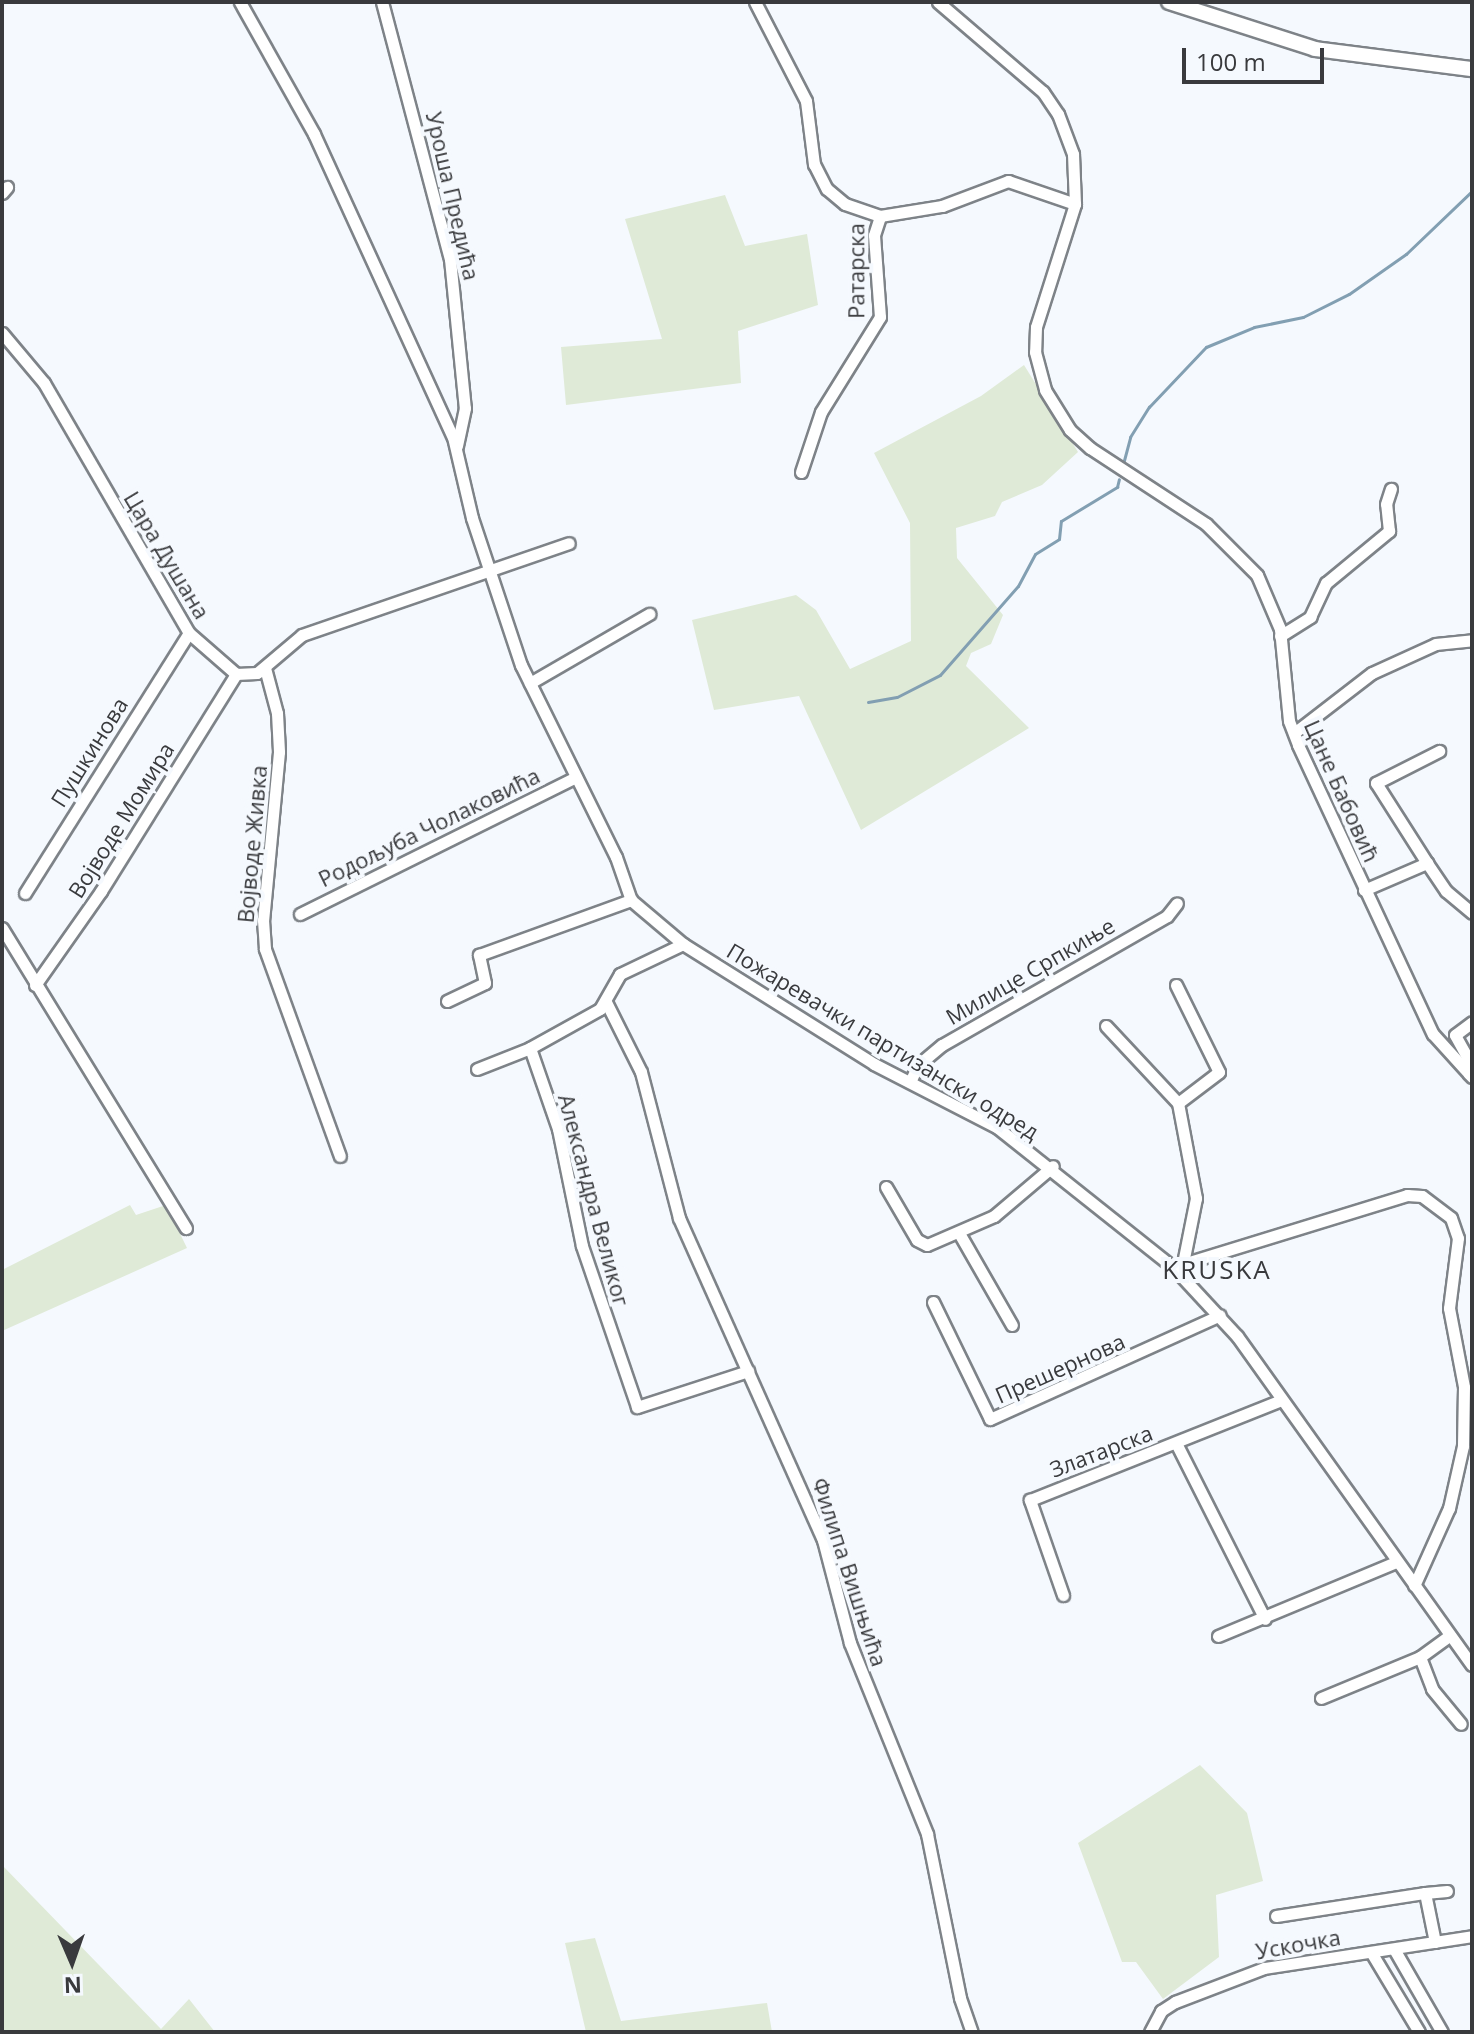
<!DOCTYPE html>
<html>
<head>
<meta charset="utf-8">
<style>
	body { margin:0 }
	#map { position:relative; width:1474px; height:2034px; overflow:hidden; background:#f5f9fe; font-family:"Open Sans",sans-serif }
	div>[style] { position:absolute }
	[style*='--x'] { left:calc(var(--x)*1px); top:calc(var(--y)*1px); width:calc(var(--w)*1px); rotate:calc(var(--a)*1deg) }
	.green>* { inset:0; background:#dfead7 }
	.stream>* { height:3px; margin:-1.5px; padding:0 1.5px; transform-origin:1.5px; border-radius:1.5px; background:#829fb2 }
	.roads { filter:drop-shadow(2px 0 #7e8388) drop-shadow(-2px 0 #7e8388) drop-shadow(0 2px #7e8388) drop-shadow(0 -2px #7e8388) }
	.minor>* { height:11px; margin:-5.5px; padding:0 5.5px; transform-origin:5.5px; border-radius:5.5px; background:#fff }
	.major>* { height:14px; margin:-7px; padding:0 7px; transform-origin:7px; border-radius:7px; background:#fff }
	span { translate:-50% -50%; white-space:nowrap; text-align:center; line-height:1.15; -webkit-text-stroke:8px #f5f9fe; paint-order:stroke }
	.street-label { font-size:22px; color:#393a3d }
	.quarter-label { font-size:26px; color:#393a3d; letter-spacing:2px }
	.frame { position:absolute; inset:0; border:4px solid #393a3d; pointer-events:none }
	.north { position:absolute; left:32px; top:1922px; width:80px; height:80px; -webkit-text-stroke:6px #f5f9fe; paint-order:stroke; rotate:178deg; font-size:22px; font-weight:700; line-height:32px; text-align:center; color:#393a3d }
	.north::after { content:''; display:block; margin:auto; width:28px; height:36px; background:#393a3d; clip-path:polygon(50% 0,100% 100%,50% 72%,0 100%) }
	.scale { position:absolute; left:1182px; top:48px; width:142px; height:36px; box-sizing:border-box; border:4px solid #393a3d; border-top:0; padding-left:10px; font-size:24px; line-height:28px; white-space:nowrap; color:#393a3d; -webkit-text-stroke:6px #f5f9fe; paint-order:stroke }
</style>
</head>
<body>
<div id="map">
	<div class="green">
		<div style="clip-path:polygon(725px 195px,745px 246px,807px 234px,818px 305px,738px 331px,741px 383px,566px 405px,561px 347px,662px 339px,625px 219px)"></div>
		<div style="clip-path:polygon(1024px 365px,1078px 452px,1042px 485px,1002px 502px,995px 516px,956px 528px,957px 558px,1003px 615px,991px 644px,971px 653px,966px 666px,1029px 728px,861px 830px,799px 696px,714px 710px,692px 620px,796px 595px,816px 610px,850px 669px,911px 641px,910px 523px,874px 453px,981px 396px)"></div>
		<div style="clip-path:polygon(130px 1205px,136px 1215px,166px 1205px,187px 1248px,2px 1331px,2px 1270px)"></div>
		<div style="clip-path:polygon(1200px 1765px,1247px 1813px,1263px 1881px,1216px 1895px,1219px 1957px,1163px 1999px,1136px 1962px,1122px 1962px,1078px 1843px)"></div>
		<div style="clip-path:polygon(2px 1865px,161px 2029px,189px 1999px,215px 2032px,2px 2032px)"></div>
		<div style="clip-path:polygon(595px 1938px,621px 2021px,767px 2003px,772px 2032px,586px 2032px,565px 1943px)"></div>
	</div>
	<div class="stream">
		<div style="--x:1123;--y:464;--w:28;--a:-75"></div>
		<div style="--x:1130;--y:437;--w:36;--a:-58"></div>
		<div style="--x:1149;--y:407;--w:83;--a:-46.5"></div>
		<div style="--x:1206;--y:347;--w:52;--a:-22.6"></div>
		<div style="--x:1254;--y:327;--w:50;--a:-11.5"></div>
		<div style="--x:1303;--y:317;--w:51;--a:-26.6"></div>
		<div style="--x:1349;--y:294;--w:70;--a:-35.1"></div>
		<div style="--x:1406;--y:254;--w:91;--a:-43.7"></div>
		<div style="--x:868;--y:702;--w:29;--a:-10"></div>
		<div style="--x:897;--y:697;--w:48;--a:-27.1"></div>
		<div style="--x:940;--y:675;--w:118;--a:-48.8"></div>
		<div style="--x:1018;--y:586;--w:36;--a:-62"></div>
		<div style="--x:1035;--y:554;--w:28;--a:-32"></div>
		<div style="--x:1059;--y:539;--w:18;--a:-84"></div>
		<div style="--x:1061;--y:521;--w:66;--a:-31.3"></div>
		<div style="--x:1117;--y:487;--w:8;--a:-76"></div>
	</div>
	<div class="roads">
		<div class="minor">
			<div style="--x:240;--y:2;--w:151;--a:60.7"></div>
			<div style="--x:314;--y:134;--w:333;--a:65.4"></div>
			<div style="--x:453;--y:437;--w:83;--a:76.8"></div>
			<div style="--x:472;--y:518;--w:155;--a:71.6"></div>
			<div style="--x:521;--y:665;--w:214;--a:63.7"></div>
			<div style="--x:616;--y:857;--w:46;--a:70.8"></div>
			<div style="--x:631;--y:900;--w:68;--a:40.2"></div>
			<div style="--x:683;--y:944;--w:226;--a:32.1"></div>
			<div style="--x:874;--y:1064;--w:140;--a:27.3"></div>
			<div style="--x:998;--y:1128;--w:223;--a:38.5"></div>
			<div style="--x:1173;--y:1267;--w:94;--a:47.2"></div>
			<div style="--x:1237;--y:1336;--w:404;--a:54.5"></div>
			<div style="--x:382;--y:2;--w:266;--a:75.2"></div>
			<div style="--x:450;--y:259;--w:150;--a:84.3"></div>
			<div style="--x:465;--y:408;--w:39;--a:102"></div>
			<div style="--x:755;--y:2;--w:111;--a:62.7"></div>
			<div style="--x:806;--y:101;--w:64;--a:82.8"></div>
			<div style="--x:814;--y:164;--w:28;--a:63"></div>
			<div style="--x:827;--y:189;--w:23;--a:40"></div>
			<div style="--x:845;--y:204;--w:37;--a:19"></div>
			<div style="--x:938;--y:2;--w:138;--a:40.6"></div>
			<div style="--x:1043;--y:92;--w:27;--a:56"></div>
			<div style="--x:1058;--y:114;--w:43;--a:69.4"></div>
			<div style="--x:1073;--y:154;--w:50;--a:87.7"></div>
			<div style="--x:1075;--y:204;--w:129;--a:107.6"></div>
			<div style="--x:1036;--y:327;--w:25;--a:92"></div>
			<div style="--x:1035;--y:352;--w:39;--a:75"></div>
			<div style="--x:1045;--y:390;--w:47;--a:58"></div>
			<div style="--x:1070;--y:430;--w:27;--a:42"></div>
			<div style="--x:1090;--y:448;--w:139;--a:33.2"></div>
			<div style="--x:1206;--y:524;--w:72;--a:45"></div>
			<div style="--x:1257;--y:575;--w:59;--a:66.9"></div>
			<div style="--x:1280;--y:629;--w:92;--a:84.4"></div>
			<div style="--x:1289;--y:721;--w:26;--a:69"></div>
			<div style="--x:1298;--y:745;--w:319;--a:65"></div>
			<div style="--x:1433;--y:1034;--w:58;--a:47.8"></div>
			<div style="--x:2;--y:193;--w:8;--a:-50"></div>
			<div style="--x:880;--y:216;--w:63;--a:-9.2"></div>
			<div style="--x:942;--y:206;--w:71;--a:-20.7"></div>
			<div style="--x:1008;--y:181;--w:71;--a:18.9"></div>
			<div style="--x:2;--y:333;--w:65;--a:50"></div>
			<div style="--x:44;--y:383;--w:289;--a:59.9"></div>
			<div style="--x:189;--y:633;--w:62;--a:41.1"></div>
			<div style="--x:236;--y:674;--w:21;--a:-3"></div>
			<div style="--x:257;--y:673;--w:59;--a:-40.2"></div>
			<div style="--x:302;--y:635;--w:282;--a:-19"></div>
			<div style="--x:801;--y:472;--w:63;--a:-71.6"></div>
			<div style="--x:821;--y:412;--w:112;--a:-58.2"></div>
			<div style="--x:880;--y:317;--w:82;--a:-94.2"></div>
			<div style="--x:874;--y:235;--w:20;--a:-72"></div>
			<div style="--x:1280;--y:636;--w:36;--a:-32"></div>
			<div style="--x:1310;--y:617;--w:38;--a:-65"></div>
			<div style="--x:1326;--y:583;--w:82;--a:-39.5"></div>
			<div style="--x:1389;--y:531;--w:27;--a:-96"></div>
			<div style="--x:1386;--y:504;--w:16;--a:-72"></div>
			<div style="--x:265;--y:668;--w:47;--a:75.1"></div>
			<div style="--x:277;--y:713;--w:39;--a:87"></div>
			<div style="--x:279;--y:752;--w:169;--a:95.4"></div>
			<div style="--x:263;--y:920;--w:29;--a:86"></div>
			<div style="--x:265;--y:949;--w:220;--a:70.1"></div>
			<div style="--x:530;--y:683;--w:138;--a:-30.1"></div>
			<div style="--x:1294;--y:733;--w:98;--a:-37.6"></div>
			<div style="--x:1372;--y:673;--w:70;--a:-24.4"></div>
			<div style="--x:1436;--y:644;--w:36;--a:-6"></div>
			<div style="--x:1427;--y:863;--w:95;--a:-122.5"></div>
			<div style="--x:1376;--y:783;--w:71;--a:-26.9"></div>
			<div style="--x:1364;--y:890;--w:69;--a:-23.2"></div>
			<div style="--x:1427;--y:863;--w:34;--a:56"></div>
			<div style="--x:1446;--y:891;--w:34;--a:40"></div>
			<div style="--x:25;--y:893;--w:307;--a:-57.8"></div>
			<div style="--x:300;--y:914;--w:308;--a:-26.4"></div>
			<div style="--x:2;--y:928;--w:352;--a:58.5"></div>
			<div style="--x:683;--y:944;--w:70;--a:154.5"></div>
			<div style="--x:620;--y:974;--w:40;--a:119.7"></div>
			<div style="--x:600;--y:1009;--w:80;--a:150.9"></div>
			<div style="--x:530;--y:1048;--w:86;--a:70.9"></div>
			<div style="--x:558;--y:1129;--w:119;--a:78.4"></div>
			<div style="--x:582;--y:1246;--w:170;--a:71.1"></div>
			<div style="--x:637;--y:1407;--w:117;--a:-18"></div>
			<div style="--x:35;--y:985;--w:115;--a:-54.9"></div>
			<div style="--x:101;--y:891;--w:256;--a:-58.1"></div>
			<div style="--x:1176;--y:985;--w:97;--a:63.7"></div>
			<div style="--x:1219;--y:1072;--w:51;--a:142.9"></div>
			<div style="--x:447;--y:1001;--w:42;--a:-25.3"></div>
			<div style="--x:485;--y:983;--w:29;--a:-102"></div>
			<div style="--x:479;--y:955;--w:162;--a:-19.9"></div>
			<div style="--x:606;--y:1002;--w:78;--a:63.4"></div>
			<div style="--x:641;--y:1072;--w:151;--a:75.4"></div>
			<div style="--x:679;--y:1218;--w:353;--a:65.9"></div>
			<div style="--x:823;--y:1540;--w:106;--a:75.3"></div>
			<div style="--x:850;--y:1643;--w:206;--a:68"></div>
			<div style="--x:927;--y:1834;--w:167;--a:78.6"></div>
			<div style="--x:960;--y:1998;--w:36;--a:71"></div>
			<div style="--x:1106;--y:1026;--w:105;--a:46.9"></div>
			<div style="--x:1178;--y:1103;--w:97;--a:79.3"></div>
			<div style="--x:1196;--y:1198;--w:66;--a:101.3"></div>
			<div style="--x:477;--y:1069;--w:57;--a:-21.6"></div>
			<div style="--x:1469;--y:1074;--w:10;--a:-79"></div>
			<div style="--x:1471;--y:1064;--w:33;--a:-119"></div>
			<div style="--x:1455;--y:1035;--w:21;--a:-37"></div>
			<div style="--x:910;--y:1082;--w:19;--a:-65"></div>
			<div style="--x:918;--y:1065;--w:31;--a:-40"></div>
			<div style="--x:942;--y:1045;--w:259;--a:-29.8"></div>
			<div style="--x:1167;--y:916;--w:16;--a:-52"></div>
			<div style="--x:886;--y:1187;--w:61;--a:59.7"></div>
			<div style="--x:917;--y:1240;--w:11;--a:27"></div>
			<div style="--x:927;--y:1245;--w:73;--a:-23.4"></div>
			<div style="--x:994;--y:1216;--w:77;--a:-40.3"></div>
			<div style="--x:959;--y:1233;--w:106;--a:60.1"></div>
			<div style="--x:1173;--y:1267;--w:245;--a:-17.1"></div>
			<div style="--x:1407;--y:1195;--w:15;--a:4"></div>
			<div style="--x:1422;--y:1196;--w:36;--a:37"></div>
			<div style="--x:1451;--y:1218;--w:21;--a:71"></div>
			<div style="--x:1458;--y:1238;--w:71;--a:97.3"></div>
			<div style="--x:1449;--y:1308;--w:80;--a:79.2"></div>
			<div style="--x:1464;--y:1387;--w:59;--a:91"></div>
			<div style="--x:1463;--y:1446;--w:64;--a:102.7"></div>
			<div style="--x:1449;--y:1508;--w:85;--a:114.2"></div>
			<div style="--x:933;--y:1302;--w:130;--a:64"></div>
			<div style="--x:990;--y:1419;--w:252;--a:-24.3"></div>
			<div style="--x:1176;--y:1443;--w:197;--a:63.2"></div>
			<div style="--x:1063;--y:1595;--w:101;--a:-109.2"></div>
			<div style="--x:1030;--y:1500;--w:268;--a:-21.7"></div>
			<div style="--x:1218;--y:1636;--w:193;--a:-22.6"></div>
			<div style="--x:1420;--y:1657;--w:34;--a:69"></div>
			<div style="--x:1432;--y:1689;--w:45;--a:50.4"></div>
			<div style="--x:1321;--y:1698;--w:107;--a:-22.5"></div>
			<div style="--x:1420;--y:1657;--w:37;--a:-36"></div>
			<div style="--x:1425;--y:1893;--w:22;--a:-5"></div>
			<div style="--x:1276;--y:1916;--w:151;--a:-8.8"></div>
			<div style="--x:1425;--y:1893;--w:50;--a:78.5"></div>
			<div style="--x:1394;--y:1949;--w:96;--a:60"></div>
			<div style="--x:1371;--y:1952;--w:93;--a:59"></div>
			<div style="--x:1150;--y:2032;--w:24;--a:-62"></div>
			<div style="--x:1161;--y:2011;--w:17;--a:-33"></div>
			<div style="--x:1175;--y:2002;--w:95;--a:-20.9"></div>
			<div style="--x:1264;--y:1968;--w:210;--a:-8.7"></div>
		</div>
		<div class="major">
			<div style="--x:1169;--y:2;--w:153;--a:17.8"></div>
			<div style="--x:1315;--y:49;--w:158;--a:7.3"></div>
		</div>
	</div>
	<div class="street-label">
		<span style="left:453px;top:196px;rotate:77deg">Уроша Предића</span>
		<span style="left:856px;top:271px;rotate:-90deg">Ратарска</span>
		<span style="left:167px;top:555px;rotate:59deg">Цара Душана</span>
		<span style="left:89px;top:752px;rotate:-58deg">Пушкинова</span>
		<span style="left:1342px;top:791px;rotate:66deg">Цане Бабовић</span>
		<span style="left:121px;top:820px;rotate:-58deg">Војводе Момира</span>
		<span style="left:429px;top:827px;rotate:-26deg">Родољуба Чолаковића</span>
		<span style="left:252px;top:844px;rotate:-85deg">Војводе Живка</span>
		<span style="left:1030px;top:971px;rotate:-30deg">Милице Српкиње</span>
		<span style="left:883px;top:1041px;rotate:31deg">Пожаревачки партизански одред</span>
		<span style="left:594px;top:1200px;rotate:75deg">Александра Великог</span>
		<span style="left:1060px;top:1368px;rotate:-24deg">Прешернова</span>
		<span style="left:1101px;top:1451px;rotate:-21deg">Златарска</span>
		<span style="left:850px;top:1572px;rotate:72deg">Филипа Вишњића</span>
		<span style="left:1298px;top:1944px;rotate:-10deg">Ускочка</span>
	</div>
	<div class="quarter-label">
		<span style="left:1217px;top:1270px">KRUSKA</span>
	</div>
	<div class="frame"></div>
	<div class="north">N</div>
	<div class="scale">100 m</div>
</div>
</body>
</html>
